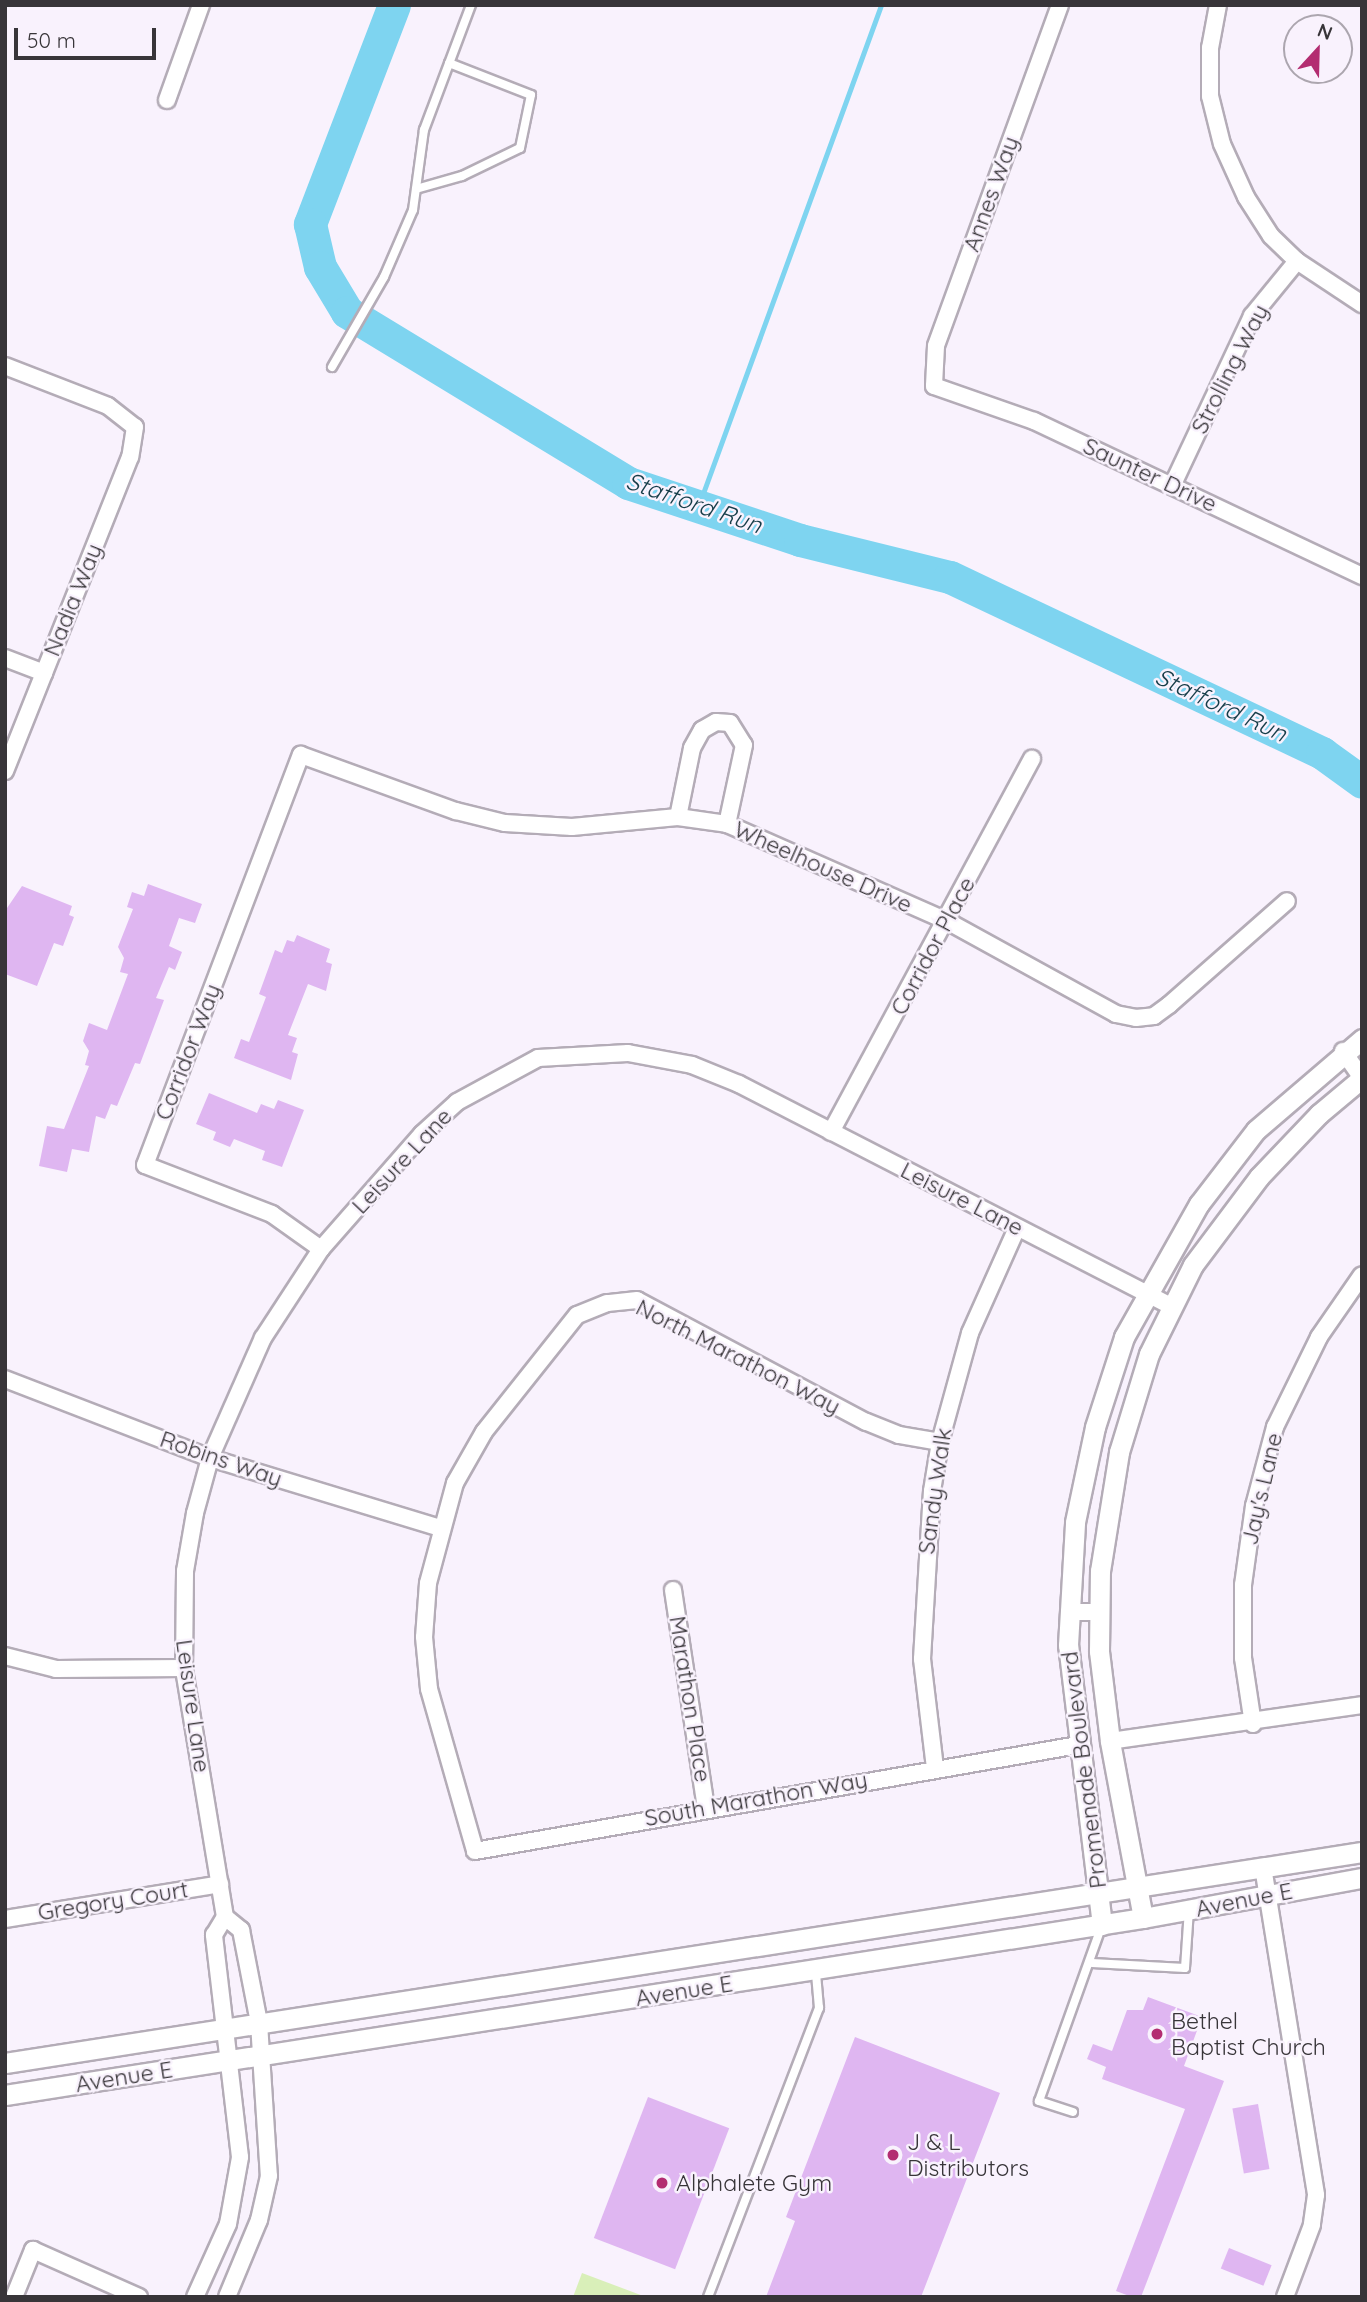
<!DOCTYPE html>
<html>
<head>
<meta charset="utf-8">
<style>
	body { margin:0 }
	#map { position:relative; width:1367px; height:2302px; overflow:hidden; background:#f9f2fd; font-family:Quicksand,sans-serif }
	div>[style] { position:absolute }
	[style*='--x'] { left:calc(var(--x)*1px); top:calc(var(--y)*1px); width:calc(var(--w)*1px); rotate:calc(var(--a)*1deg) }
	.green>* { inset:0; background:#d9efb9 }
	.stream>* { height:5px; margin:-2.5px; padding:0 2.5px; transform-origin:2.5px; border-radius:2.5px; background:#7ed4f0 }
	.river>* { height:33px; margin:-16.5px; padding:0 16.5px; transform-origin:16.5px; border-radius:16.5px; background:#7ed4f0 }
	.building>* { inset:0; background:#dfb6f1; transform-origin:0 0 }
	.roads { filter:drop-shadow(2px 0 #b4acb7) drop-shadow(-2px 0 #b4acb7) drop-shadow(0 2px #b4acb7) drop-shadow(0 -2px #b4acb7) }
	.service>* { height:8px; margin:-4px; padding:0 4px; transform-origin:4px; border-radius:4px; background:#fff }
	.minor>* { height:16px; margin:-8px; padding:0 8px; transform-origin:8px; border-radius:8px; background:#fff }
	.tertiary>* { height:19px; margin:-9.5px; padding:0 9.5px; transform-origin:9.5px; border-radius:9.5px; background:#fff }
	.dots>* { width:19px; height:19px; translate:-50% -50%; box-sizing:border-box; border:4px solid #f9f2fd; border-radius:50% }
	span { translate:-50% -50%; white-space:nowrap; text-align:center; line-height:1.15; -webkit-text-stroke:5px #f9f2fd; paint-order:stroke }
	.street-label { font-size:23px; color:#383539 }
	.poi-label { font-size:23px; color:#383539 }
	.left { translate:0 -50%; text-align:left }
	.water-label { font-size:24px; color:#153d49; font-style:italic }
	.frame { position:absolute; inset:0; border:7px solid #383539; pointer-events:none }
	.north { position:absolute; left:1283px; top:14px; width:70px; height:70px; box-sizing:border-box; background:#f9f2fd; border:2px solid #aca6af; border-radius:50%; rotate:22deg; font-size:19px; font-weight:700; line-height:28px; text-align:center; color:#383539 }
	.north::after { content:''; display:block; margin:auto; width:24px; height:32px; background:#b32d71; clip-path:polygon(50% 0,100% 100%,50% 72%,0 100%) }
	.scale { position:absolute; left:14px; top:28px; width:142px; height:32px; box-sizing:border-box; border:4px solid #383539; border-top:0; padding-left:9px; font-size:21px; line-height:24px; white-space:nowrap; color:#383539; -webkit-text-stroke:5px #f9f2fd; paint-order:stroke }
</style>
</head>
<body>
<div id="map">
	<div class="green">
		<div style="clip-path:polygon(582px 2273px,646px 2297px,573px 2297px)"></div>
	</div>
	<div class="stream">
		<div style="--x:698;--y:507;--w:534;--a:-69.97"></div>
	</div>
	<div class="river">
		<div style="--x:394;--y:5;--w:235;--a:111"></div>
		<div style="--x:310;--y:224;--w:44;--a:76.9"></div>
		<div style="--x:320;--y:267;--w:52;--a:59"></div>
		<div style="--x:347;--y:312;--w:329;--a:31.3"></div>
		<div style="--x:628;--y:483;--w:181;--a:18.3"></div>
		<div style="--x:800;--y:540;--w:154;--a:13.9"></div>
		<div style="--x:950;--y:577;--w:412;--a:25.3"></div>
		<div style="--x:1322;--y:753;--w:49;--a:35.9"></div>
	</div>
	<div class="building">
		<div style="clip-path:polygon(148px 884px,202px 904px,195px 923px,179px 918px,169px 946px,182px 952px,175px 970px,169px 967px,156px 998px,164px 1000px,140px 1064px,135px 1063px,117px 1106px,111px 1104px,105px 1119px,96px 1116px,89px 1152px,72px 1149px,67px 1172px,39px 1166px,47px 1126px,64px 1129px,89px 1066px,85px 1065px,89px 1051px,83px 1041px,89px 1023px,107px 1030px,128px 974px,120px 972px,124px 958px,118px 947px,133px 909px,127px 907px,132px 892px,144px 896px)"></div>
		<div style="clip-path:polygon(22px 886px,72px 906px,69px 915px,74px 917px,63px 946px,54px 943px,37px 986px,5px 974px,5px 911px)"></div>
		<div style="clip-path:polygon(297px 935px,330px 949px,326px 962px,332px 964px,326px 991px,308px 984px,288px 1035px,297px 1038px,292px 1052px,298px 1054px,291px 1080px,234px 1058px,241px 1039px,249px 1042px,266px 997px,259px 994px,275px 950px,282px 953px,287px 940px,294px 942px)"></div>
		<div style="clip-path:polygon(209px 1093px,257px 1113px,261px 1104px,274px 1109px,278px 1100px,304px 1110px,282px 1167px,262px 1160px,265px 1151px,234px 1139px,230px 1147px,213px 1140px,216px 1132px,196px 1124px)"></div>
		<div style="clip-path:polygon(1148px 1997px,1202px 2017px,1184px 2066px,1224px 2081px,1141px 2297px,1132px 2297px,1116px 2291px,1185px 2109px,1102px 2079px,1106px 2067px,1087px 2059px,1093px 2044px,1112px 2051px,1127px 2010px,1143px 2010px)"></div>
		<div style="clip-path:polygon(855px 2037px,1000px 2093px,921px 2297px,766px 2297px,795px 2221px,786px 2217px)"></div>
		<div style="left:648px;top:2097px;width:87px;height:151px;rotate:21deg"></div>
		<div style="left:1258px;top:2104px;width:66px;height:26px;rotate:80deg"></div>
		<div style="left:1229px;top:2248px;width:46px;height:22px;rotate:22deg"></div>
	</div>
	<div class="roads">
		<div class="service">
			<div style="--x:416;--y:189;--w:48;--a:-15.8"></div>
			<div style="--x:462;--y:176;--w:64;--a:-25.8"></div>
			<div style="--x:520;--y:148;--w:54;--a:-78.3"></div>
			<div style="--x:531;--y:95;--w:88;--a:-158.7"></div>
			<div style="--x:332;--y:367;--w:104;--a:-60"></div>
			<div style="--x:384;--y:277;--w:73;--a:-66.6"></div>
			<div style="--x:413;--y:210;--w:81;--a:-82.2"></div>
			<div style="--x:424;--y:130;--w:134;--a:-69.4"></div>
			<div style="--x:1092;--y:1963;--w:93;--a:3.1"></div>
			<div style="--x:1185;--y:1968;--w:58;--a:-86.1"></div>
			<div style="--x:1073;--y:2112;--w:36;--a:-162"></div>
			<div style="--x:1039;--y:2101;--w:187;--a:-70.3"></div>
			<div style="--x:708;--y:2297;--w:310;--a:-69"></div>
			<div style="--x:819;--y:2008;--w:38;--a:-95"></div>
		</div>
		<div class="minor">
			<div style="--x:1060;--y:5;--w:363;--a:110"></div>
			<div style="--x:936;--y:346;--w:40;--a:92.9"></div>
			<div style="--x:934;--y:386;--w:106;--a:19.3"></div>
			<div style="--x:1034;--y:421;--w:363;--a:25.3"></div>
			<div style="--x:1218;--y:5;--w:44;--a:100.5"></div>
			<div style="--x:1210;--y:48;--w:48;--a:90"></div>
			<div style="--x:1210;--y:96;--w:49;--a:76"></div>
			<div style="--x:1222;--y:144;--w:58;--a:65.6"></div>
			<div style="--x:1246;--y:197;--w:46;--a:57.3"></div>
			<div style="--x:1271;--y:236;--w:36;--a:44"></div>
			<div style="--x:1297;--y:261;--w:78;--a:33.5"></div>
			<div style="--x:167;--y:100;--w:101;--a:-70.3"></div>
			<div style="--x:5;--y:366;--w:110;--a:21.2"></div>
			<div style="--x:108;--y:406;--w:34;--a:38"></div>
			<div style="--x:135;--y:427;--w:30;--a:99"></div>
			<div style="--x:130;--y:457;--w:338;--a:111.7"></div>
			<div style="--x:1173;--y:484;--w:186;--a:-64.8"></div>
			<div style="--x:1252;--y:316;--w:71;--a:-50.7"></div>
			<div style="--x:5;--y:658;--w:42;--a:21"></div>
			<div style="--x:678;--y:817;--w:70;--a:-78.5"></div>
			<div style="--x:692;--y:748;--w:21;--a:-61"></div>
			<div style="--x:702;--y:730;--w:16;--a:-30"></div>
			<div style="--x:716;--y:722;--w:14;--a:4"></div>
			<div style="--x:730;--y:723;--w:26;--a:58"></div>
			<div style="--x:744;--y:745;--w:81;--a:102.1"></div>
			<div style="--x:1343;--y:1051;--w:33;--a:55"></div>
			<div style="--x:831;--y:1132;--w:424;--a:-61.7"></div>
			<div style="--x:321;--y:1249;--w:60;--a:-144.5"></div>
			<div style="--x:272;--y:1214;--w:136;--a:-158.9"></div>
			<div style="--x:145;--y:1165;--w:439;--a:-69.2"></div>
			<div style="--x:301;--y:755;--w:165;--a:19.9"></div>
			<div style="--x:456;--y:811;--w:50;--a:13.8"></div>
			<div style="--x:505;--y:823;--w:67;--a:3.4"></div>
			<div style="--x:572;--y:827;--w:106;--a:-5.4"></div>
			<div style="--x:678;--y:817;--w:49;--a:8.1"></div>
			<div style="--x:727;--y:824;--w:240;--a:23.8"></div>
			<div style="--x:947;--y:921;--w:193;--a:28.8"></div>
			<div style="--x:1116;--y:1014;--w:20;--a:11"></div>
			<div style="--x:1136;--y:1018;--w:18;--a:-6"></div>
			<div style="--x:1154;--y:1016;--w:19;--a:-36"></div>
			<div style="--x:1169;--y:1005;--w:157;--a:-41.4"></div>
			<div style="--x:5;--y:1379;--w:220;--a:21.1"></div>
			<div style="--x:210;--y:1458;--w:240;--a:16.9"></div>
			<div style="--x:940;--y:1442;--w:42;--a:-170.3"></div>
			<div style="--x:899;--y:1435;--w:35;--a:-158"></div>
			<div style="--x:866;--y:1422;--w:259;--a:-152"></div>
			<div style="--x:637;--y:1300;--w:30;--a:174"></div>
			<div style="--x:607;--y:1303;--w:32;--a:158"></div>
			<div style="--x:577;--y:1315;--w:149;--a:128.5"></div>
			<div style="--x:484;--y:1432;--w:59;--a:119.6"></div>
			<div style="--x:455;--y:1483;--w:104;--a:105.1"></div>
			<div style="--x:428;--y:1583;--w:54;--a:94.2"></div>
			<div style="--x:424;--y:1637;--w:52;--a:84.5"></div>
			<div style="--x:429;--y:1689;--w:168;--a:74.1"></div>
			<div style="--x:475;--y:1851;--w:612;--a:-9.97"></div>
			<div style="--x:673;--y:1590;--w:219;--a:81.4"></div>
			<div style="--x:1069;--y:1612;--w:29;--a:0"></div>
			<div style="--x:5;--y:1656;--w:53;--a:14.3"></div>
			<div style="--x:56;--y:1669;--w:128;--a:-0.4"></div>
			<div style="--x:1253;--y:1724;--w:67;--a:-98.6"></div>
			<div style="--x:1243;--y:1658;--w:73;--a:-90"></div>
			<div style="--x:1243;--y:1585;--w:80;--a:-82.1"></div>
			<div style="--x:1254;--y:1506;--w:82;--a:-75.1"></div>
			<div style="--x:1275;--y:1427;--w:100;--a:-63.9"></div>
			<div style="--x:1319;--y:1337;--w:75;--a:-55.3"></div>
			<div style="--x:1110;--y:1741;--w:255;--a:-8.1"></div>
			<div style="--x:935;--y:1768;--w:110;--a:-96.8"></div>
			<div style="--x:922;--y:1659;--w:168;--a:-86.6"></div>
			<div style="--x:932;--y:1491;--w:50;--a:-80.7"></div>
			<div style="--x:940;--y:1442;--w:113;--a:-74.6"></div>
			<div style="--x:970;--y:1333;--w:115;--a:-65.9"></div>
			<div style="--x:1263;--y:1867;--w:332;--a:80.8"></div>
			<div style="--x:1316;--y:2195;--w:30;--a:98"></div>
			<div style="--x:1312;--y:2225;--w:77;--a:110.6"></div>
			<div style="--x:225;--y:1917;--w:21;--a:39"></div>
			<div style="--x:241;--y:1930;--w:95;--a:79"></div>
			<div style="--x:259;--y:2023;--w:153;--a:86.3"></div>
			<div style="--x:269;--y:2176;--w:45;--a:102.8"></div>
			<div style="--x:259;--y:2220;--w:83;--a:112.6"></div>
			<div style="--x:5;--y:1919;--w:218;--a:-9.2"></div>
			<div style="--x:14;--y:2297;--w:51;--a:-68"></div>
			<div style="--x:33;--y:2250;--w:116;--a:23.9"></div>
			<div style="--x:195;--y:2297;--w:80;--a:-65.7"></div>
			<div style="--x:228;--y:2224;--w:68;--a:-79.8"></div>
			<div style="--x:240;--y:2157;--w:224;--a:-96.7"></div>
			<div style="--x:214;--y:1935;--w:21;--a:-59"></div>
			<div style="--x:225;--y:1917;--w:252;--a:-99.4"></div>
			<div style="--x:184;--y:1668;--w:97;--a:-89.4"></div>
			<div style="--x:185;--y:1571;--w:59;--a:-80.2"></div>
			<div style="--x:195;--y:1513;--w:57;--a:-74.7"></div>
			<div style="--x:210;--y:1458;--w:131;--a:-66.2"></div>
			<div style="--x:263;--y:1338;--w:106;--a:-56.9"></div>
			<div style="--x:321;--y:1249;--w:153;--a:-48.7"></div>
			<div style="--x:422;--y:1134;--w:47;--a:-42.4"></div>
			<div style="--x:457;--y:1102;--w:92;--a:-28.5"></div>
			<div style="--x:538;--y:1058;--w:90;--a:-3.2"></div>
			<div style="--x:628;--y:1053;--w:65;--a:10.6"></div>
			<div style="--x:692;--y:1065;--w:51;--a:22"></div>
			<div style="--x:739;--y:1084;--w:486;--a:27.2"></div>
		</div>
		<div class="tertiary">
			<div style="--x:1143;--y:1918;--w:180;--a:-100.6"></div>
			<div style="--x:1110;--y:1741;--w:91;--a:-97"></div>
			<div style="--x:1099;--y:1651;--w:80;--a:-89.3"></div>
			<div style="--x:1100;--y:1571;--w:121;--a:-80.9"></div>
			<div style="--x:1119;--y:1452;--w:102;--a:-73"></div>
			<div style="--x:1149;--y:1354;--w:99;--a:-63.7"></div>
			<div style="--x:1193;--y:1265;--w:110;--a:-53.1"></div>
			<div style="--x:1259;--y:1177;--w:87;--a:-46.4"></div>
			<div style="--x:1319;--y:1114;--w:56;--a:-39.9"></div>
			<div style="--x:1102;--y:1925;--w:282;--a:-96.9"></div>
			<div style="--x:1068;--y:1645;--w:123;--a:-86.7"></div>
			<div style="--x:1075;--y:1522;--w:97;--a:-78.1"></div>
			<div style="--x:1095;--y:1427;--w:95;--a:-72.1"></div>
			<div style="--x:1124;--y:1337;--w:153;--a:-60.6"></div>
			<div style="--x:1199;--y:1204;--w:93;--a:-52.4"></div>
			<div style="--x:1256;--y:1130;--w:140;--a:-40.6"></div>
			<div style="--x:5;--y:2063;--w:1373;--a:-8.84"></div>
			<div style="--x:5;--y:2095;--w:1152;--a:-8.84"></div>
			<div style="--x:1143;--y:1918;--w:223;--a:-10.4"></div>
		</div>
	</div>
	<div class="dots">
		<div style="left:1157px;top:2034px;background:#b32d71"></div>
		<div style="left:893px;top:2155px;background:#b32d71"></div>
		<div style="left:662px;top:2183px;background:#b32d71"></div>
	</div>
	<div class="street-label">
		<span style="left:991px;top:194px;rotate:-70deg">Annes Way</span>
		<span style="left:1230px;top:369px;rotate:-63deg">Strolling Way</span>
		<span style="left:1150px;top:475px;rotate:25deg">Saunter Drive</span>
		<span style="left:73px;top:600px;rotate:-68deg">Nadia Way</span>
		<span style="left:823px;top:867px;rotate:24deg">Wheelhouse Drive</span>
		<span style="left:933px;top:946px;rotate:-62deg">Corridor Place</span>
		<span style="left:188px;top:1052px;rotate:-69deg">Corridor Way</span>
		<span style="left:402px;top:1161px;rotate:-47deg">Leisure Lane</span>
		<span style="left:962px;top:1199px;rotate:27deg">Leisure Lane</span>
		<span style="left:738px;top:1357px;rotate:27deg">North Marathon Way</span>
		<span style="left:221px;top:1459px;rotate:19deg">Robins Way</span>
		<span style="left:1262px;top:1489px;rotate:-77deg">Jay's Lane</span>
		<span style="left:935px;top:1491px;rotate:-82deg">Sandy Walk</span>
		<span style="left:690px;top:1699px;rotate:81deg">Marathon Place</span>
		<span style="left:193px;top:1706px;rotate:82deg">Leisure Lane</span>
		<span style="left:1084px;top:1770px;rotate:-97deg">Promenade Boulevard</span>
		<span style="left:756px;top:1799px;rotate:-10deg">South Marathon Way</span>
		<span style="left:1244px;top:1900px;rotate:-11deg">Avenue E</span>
		<span style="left:113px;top:1901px;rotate:-9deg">Gregory Court</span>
		<span style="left:684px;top:1991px;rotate:-9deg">Avenue E</span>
		<span style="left:124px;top:2077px;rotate:-9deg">Avenue E</span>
	</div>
	<div class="poi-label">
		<span class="left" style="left:1171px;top:2034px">Bethel<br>Baptist Church</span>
		<span class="left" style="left:907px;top:2155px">J &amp; L<br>Distributors</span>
		<span class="left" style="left:676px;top:2183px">Alphalete Gym</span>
	</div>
	<div class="water-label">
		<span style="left:694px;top:503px;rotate:19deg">Stafford Run</span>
		<span style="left:1221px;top:705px;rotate:25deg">Stafford Run</span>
	</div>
	<div class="frame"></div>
	<div class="north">N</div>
	<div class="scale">50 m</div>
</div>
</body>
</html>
